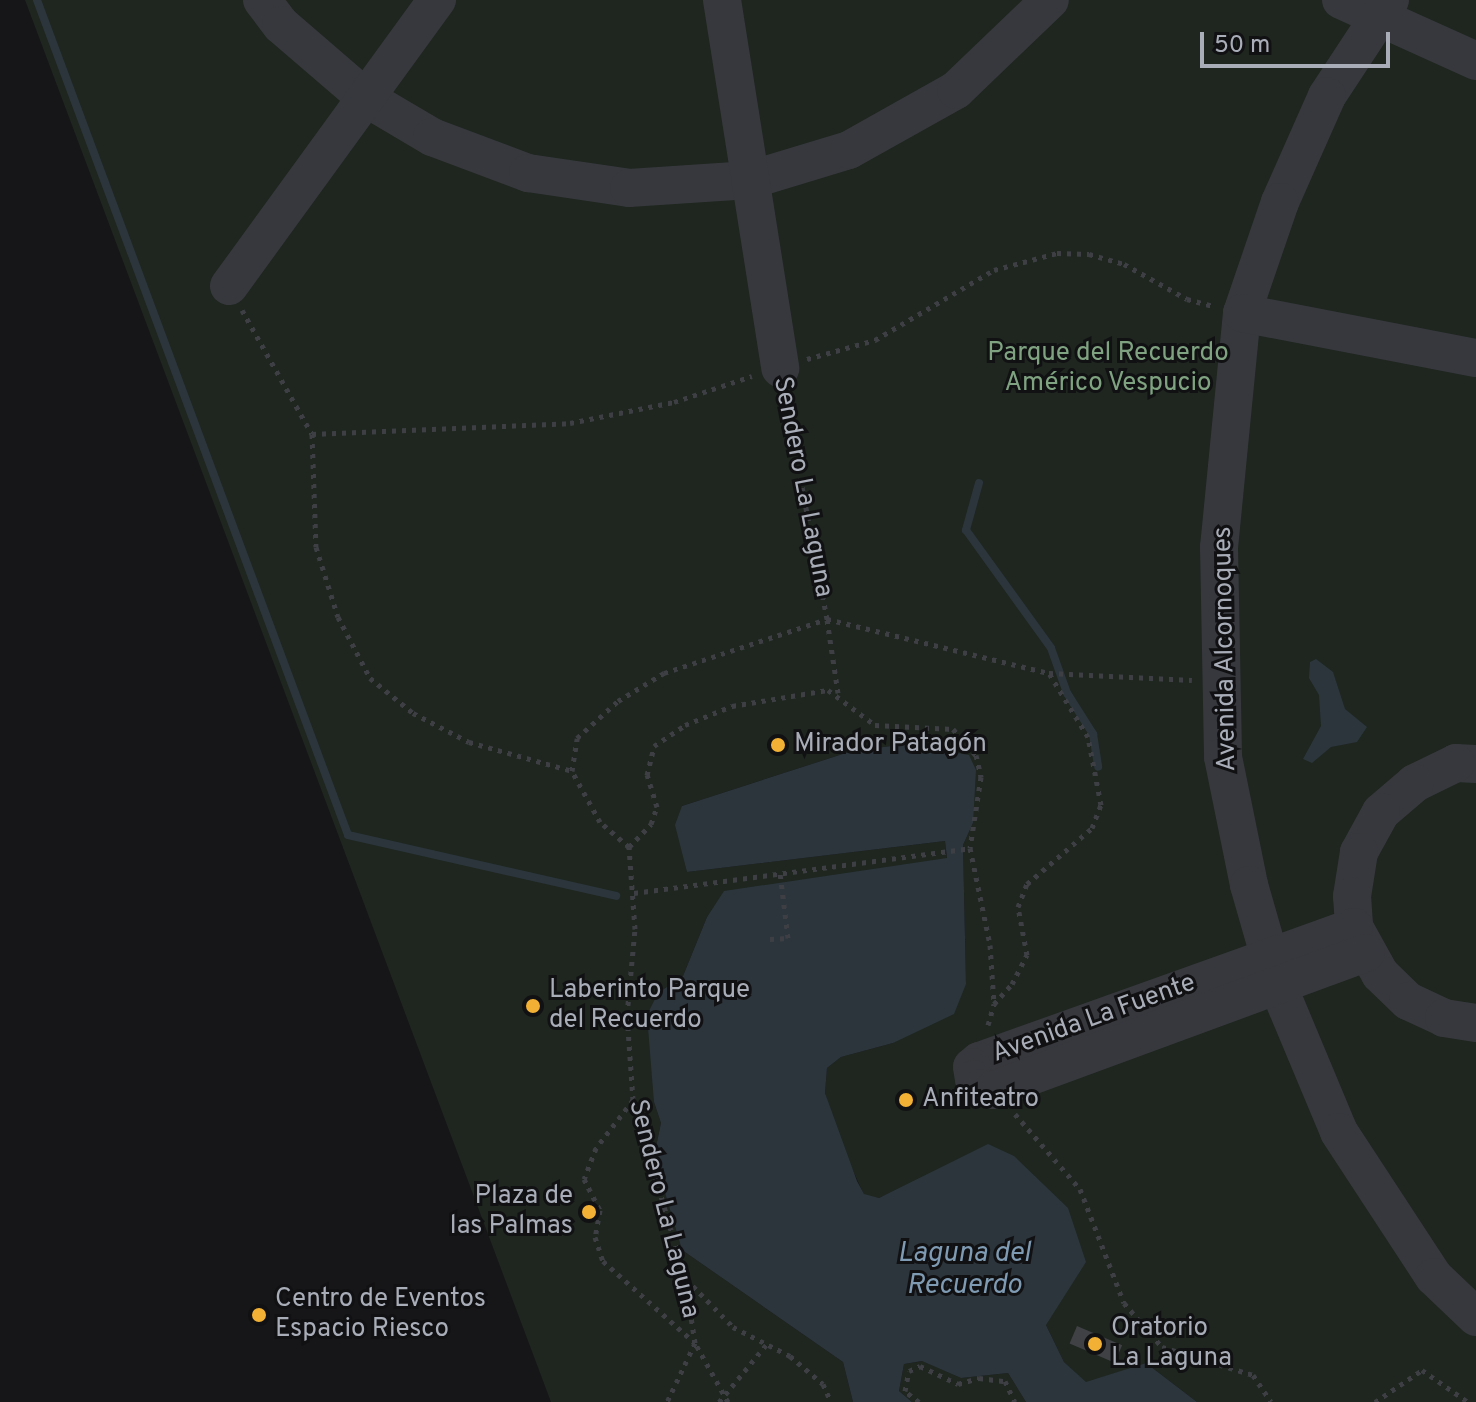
<!DOCTYPE html>
<html>
<head>
<meta charset="utf-8">
<style>
	body { margin:0 }
	#map { position:relative; width:1476px; height:1402px; overflow:hidden; background:#161618; font-family:Overpass,sans-serif }
	div>[style] { position:absolute }
	[style*='--x'] { left:calc(var(--x)*1px); top:calc(var(--y)*1px); width:calc(var(--w)*1px); rotate:calc(var(--a)*1deg) }
	.green>* { inset:0; background:#1e261f }
	.water>* { inset:0; background:#2c353c }
	.stream>* { height:8px; margin:-4px; padding:0 4px; transform-origin:4px; border-radius:4px; background:#2c353c }
	.building>* { inset:0; background:#404145; transform-origin:0 0 }
	.path>* { height:5px; margin-top:-2.5px; transform-origin:0; background:repeating-linear-gradient(90deg,#3d3f44 0 4px,transparent 0 10px) }
	.minor>* { height:38px; margin:-19px; padding:0 19px; transform-origin:19px; border-radius:19px; background:#37383d }
	.dots>* { width:22px; height:22px; translate:-50% -50%; box-sizing:border-box; border:4px solid #111113; border-radius:50% }
	span { translate:-50% -50%; white-space:nowrap; text-align:center; line-height:1.15; -webkit-text-stroke:6px #111113; paint-order:stroke }
	.park-label { font-size:26px; color:#7fa381 }
	.street-label { font-size:26px; color:#a8adb8 }
	.poi-label { font-size:26px; color:#a8adb8 }
	.left { translate:0 -50%; text-align:left }
	.right { translate:-100% -50%; text-align:right }
	.water-label { font-size:28px; color:#7f9bb3; font-style:italic }
	.scale { position:absolute; left:1200px; top:32px; width:190px; height:36px; box-sizing:border-box; border:4px solid #a8adb8; border-top:0; padding-left:10px; font-size:24px; line-height:28px; white-space:nowrap; color:#a8adb8; -webkit-text-stroke:6px #111113; paint-order:stroke }
</style>
</head>
<body>
<div id="map">
	<div class="green">
		<div style="clip-path:polygon(25px 0,1476px 0,1476px 1402px,1197px 1402px,1146px 1363px,1086px 1383px,1064px 1362px,1046px 1325px,936px 1174px,879px 1198px,864px 1195px,838px 1137px,825px 1093px,827px 1068px,841px 1057px,893px 1043px,966px 984px,963px 845px,973px 823px,907px 744px,852px 751px,682px 806px,687px 872px,945px 841px,947px 859px,724px 892px,707px 917px,683px 976px,658px 993px,654px 1102px,661px 1123px,654px 1156px,682px 1250px,843px 1362px,853px 1402px,551px 1402px)"></div>
		<div style="clip-path:polygon(923px 1361px,961px 1378px,1008px 1373px,1026px 1402px,912px 1402px,899px 1391px,904px 1364px)"></div>
	</div>
	<div class="water">
		<div style="clip-path:polygon(1316px 659px,1333px 672px,1345px 709px,1367px 727px,1357px 742px,1331px 747px,1312px 763px,1303px 759px,1321px 726px,1319px 695px,1309px 678px,1310px 662px)"></div>
		<div style="clip-path:polygon(907px 744px,969px 755px,976px 770px,973px 823px,963px 845px,966px 984px,954px 1014px,893px 1043px,841px 1057px,827px 1068px,825px 1093px,857px 1181px,864px 1194px,879px 1198px,988px 1144px,1014px 1156px,1068px 1208px,1086px 1262px,1046px 1325px,1064px 1362px,1086px 1382px,1146px 1363px,1197px 1402px,1026px 1402px,1008px 1373px,961px 1378px,922px 1361px,904px 1364px,899px 1391px,912px 1402px,853px 1402px,843px 1362px,682px 1250px,654px 1156px,661px 1123px,654px 1102px,647px 1015px,658px 993px,683px 976px,707px 917px,724px 891px,947px 858px,945px 841px,687px 872px,675px 825px,682px 806px,852px 751px)"></div>
	</div>
	<div class="stream">
		<div style="--x:37;--y:0;--w:891;--a:69.57"></div>
		<div style="--x:348;--y:835;--w:275;--a:12.8"></div>
		<div style="--x:979;--y:483;--w:49;--a:105.5"></div>
		<div style="--x:966;--y:530;--w:145;--a:54.2"></div>
		<div style="--x:1051;--y:648;--w:48;--a:70.4"></div>
		<div style="--x:1067;--y:693;--w:49;--a:57.6"></div>
		<div style="--x:1093;--y:734;--w:33;--a:81"></div>
	</div>
	<div class="building">
		<div style="left:1077px;top:1326px;width:49px;height:19px;rotate:23deg"></div>
	</div>
	<div class="path">
		<div style="--x:242;--y:310;--w:142;--a:60.6"></div>
		<div style="--x:312;--y:434;--w:113;--a:88"></div>
		<div style="--x:316;--y:547;--w:73;--a:72.6"></div>
		<div style="--x:338;--y:617;--w:69;--a:62.3"></div>
		<div style="--x:370;--y:678;--w:55;--a:39.1"></div>
		<div style="--x:413;--y:713;--w:63;--a:27.4"></div>
		<div style="--x:469;--y:742;--w:107;--a:15.7"></div>
		<div style="--x:807;--y:359;--w:71;--a:-15.6"></div>
		<div style="--x:875;--y:340;--w:138;--a:-30.5"></div>
		<div style="--x:994;--y:270;--w:65;--a:-15.1"></div>
		<div style="--x:1057;--y:253;--w:32;--a:2"></div>
		<div style="--x:1089;--y:254;--w:36;--a:16"></div>
		<div style="--x:1124;--y:264;--w:72;--a:29.1"></div>
		<div style="--x:1187;--y:299;--w:28;--a:15"></div>
		<div style="--x:312;--y:434;--w:258;--a:-2.4"></div>
		<div style="--x:570;--y:423;--w:106;--a:-11.4"></div>
		<div style="--x:674;--y:402;--w:82;--a:-18.4"></div>
		<div style="--x:838;--y:693;--w:75;--a:-98.5"></div>
		<div style="--x:827;--y:619;--w:228;--a:13.7"></div>
		<div style="--x:1049;--y:673;--w:143;--a:2.8"></div>
		<div style="--x:629;--y:847;--w:32;--a:-46"></div>
		<div style="--x:651;--y:824;--w:18;--a:-71"></div>
		<div style="--x:657;--y:807;--w:34;--a:-107"></div>
		<div style="--x:647;--y:775;--w:30;--a:-76"></div>
		<div style="--x:654;--y:746;--w:37;--a:-34"></div>
		<div style="--x:685;--y:725;--w:51;--a:-22"></div>
		<div style="--x:732;--y:706;--w:97;--a:-9.5"></div>
		<div style="--x:828;--y:690;--w:59;--a:36.7"></div>
		<div style="--x:875;--y:725;--w:78;--a:2.9"></div>
		<div style="--x:953;--y:729;--w:35;--a:49"></div>
		<div style="--x:976;--y:755;--w:23;--a:77"></div>
		<div style="--x:981;--y:777;--w:72;--a:98.8"></div>
		<div style="--x:970;--y:848;--w:99;--a:78.3"></div>
		<div style="--x:990;--y:945;--w:59;--a:86.1"></div>
		<div style="--x:634;--y:893;--w:339;--a:-7.6"></div>
		<div style="--x:770;--y:939;--w:18;--a:-3"></div>
		<div style="--x:788;--y:938;--w:65;--a:-97"></div>
		<div style="--x:988;--y:1025;--w:22;--a:-74"></div>
		<div style="--x:994;--y:1004;--w:27;--a:-48"></div>
		<div style="--x:1012;--y:984;--w:33;--a:-63"></div>
		<div style="--x:1027;--y:955;--w:49;--a:-100.6"></div>
		<div style="--x:1018;--y:907;--w:25;--a:-69"></div>
		<div style="--x:1027;--y:884;--w:86;--a:-40.7"></div>
		<div style="--x:1092;--y:828;--w:25;--a:-69"></div>
		<div style="--x:1101;--y:805;--w:69;--a:-100.8"></div>
		<div style="--x:1088;--y:737;--w:75;--a:-121.4"></div>
		<div style="--x:633;--y:1100;--w:61;--a:127.6"></div>
		<div style="--x:596;--y:1148;--w:33;--a:111"></div>
		<div style="--x:584;--y:1179;--w:35;--a:63"></div>
		<div style="--x:600;--y:1210;--w:27;--a:100"></div>
		<div style="--x:595;--y:1237;--w:25;--a:72"></div>
		<div style="--x:603;--y:1261;--w:123;--a:41.7"></div>
		<div style="--x:695;--y:1343;--w:65;--a:115.4"></div>
		<div style="--x:1015;--y:1114;--w:99;--a:49.1"></div>
		<div style="--x:1080;--y:1189;--w:122;--a:68.9"></div>
		<div style="--x:1124;--y:1303;--w:58;--a:49.2"></div>
		<div style="--x:1162;--y:1347;--w:95;--a:17.1"></div>
		<div style="--x:1253;--y:1375;--w:32;--a:56"></div>
		<div style="--x:686;--y:1279;--w:67;--a:45.6"></div>
		<div style="--x:733;--y:1327;--w:64;--a:27"></div>
		<div style="--x:790;--y:1356;--w:43;--a:40.3"></div>
		<div style="--x:823;--y:1384;--w:20;--a:66"></div>
		<div style="--x:719;--y:1402;--w:74;--a:-50.5"></div>
		<div style="--x:728;--y:1402;--w:68;--a:-119.2"></div>
		<div style="--x:695;--y:1343;--w:66;--a:-98.7"></div>
		<div style="--x:685;--y:1278;--w:185;--a:-106.3"></div>
		<div style="--x:633;--y:1100;--w:85;--a:-94"></div>
		<div style="--x:627;--y:1015;--w:86;--a:-84.7"></div>
		<div style="--x:635;--y:929;--w:82;--a:-94.2"></div>
		<div style="--x:629;--y:847;--w:38;--a:-139"></div>
		<div style="--x:600;--y:822;--w:58;--a:-118.8"></div>
		<div style="--x:572;--y:771;--w:33;--a:-81"></div>
		<div style="--x:577;--y:738;--w:55;--a:-42.1"></div>
		<div style="--x:618;--y:701;--w:54;--a:-31.3"></div>
		<div style="--x:664;--y:673;--w:172;--a:-18.3"></div>
		<div style="--x:827;--y:619;--w:227;--a:-100.7"></div>
		<div style="--x:919;--y:1402;--w:18;--a:-142"></div>
		<div style="--x:905;--y:1391;--w:20;--a:-79"></div>
		<div style="--x:909;--y:1371;--w:12;--a:-24"></div>
		<div style="--x:920;--y:1366;--w:42;--a:25.3"></div>
		<div style="--x:958;--y:1384;--w:22;--a:-16"></div>
		<div style="--x:979;--y:1378;--w:26;--a:7"></div>
		<div style="--x:1005;--y:1381;--w:23;--a:65"></div>
		<div style="--x:1375;--y:1402;--w:57;--a:-34.2"></div>
		<div style="--x:1422;--y:1370;--w:56;--a:34.8"></div>
	</div>
	<div class="minor">
		<div style="--x:262;--y:0;--w:31;--a:53"></div>
		<div style="--x:281;--y:25;--w:112;--a:40.7"></div>
		<div style="--x:366;--y:98;--w:77;--a:30.6"></div>
		<div style="--x:432;--y:137;--w:103;--a:20.6"></div>
		<div style="--x:528;--y:173;--w:102;--a:8.4"></div>
		<div style="--x:629;--y:188;--w:121;--a:-3.8"></div>
		<div style="--x:750;--y:180;--w:103;--a:-16.9"></div>
		<div style="--x:849;--y:150;--w:123;--a:-29.3"></div>
		<div style="--x:956;--y:90;--w:130;--a:-43.8"></div>
		<div style="--x:722;--y:0;--w:373;--a:81"></div>
		<div style="--x:1341;--y:0;--w:148;--a:24.3"></div>
		<div style="--x:1390;--y:0;--w:115;--a:123.3"></div>
		<div style="--x:1327;--y:96;--w:116;--a:113.9"></div>
		<div style="--x:1280;--y:202;--w:117;--a:108.9"></div>
		<div style="--x:1242;--y:313;--w:235;--a:95.6"></div>
		<div style="--x:1219;--y:547;--w:210;--a:88.9"></div>
		<div style="--x:1223;--y:757;--w:131;--a:78.5"></div>
		<div style="--x:1249;--y:885;--w:105;--a:74"></div>
		<div style="--x:1278;--y:986;--w:158;--a:67.3"></div>
		<div style="--x:1339;--y:1132;--w:173;--a:56.8"></div>
		<div style="--x:1434;--y:1277;--w:58;--a:43.6"></div>
		<div style="--x:229;--y:286;--w:354;--a:-54"></div>
		<div style="--x:1242;--y:313;--w:238;--a:10.9"></div>
		<div style="--x:1476;--y:764;--w:20;--a:-177"></div>
		<div style="--x:1456;--y:763;--w:46;--a:154"></div>
		<div style="--x:1415;--y:783;--w:45;--a:139.5"></div>
		<div style="--x:1381;--y:812;--w:46;--a:118.8"></div>
		<div style="--x:1359;--y:852;--w:45;--a:99"></div>
		<div style="--x:1352;--y:896;--w:31;--a:86"></div>
		<div style="--x:1354;--y:927;--w:54;--a:61"></div>
		<div style="--x:1380;--y:974;--w:39;--a:44"></div>
		<div style="--x:1408;--y:1001;--w:40;--a:25"></div>
		<div style="--x:1444;--y:1018;--w:32;--a:9"></div>
		<div style="--x:1354;--y:927;--w:398;--a:160.3"></div>
		<div style="--x:979;--y:1061;--w:9;--a:139"></div>
		<div style="--x:972;--y:1067;--w:12;--a:81"></div>
		<div style="--x:974;--y:1079;--w:11;--a:52"></div>
		<div style="--x:981;--y:1088;--w:12;--a:9"></div>
		<div style="--x:993;--y:1090;--w:397;--a:-20.2"></div>
	</div>
	<div class="dots">
		<div style="left:778px;top:745px;background:#f2b134"></div>
		<div style="left:533px;top:1006px;background:#f2b134"></div>
		<div style="left:906px;top:1100px;background:#f2b134"></div>
		<div style="left:589px;top:1212px;background:#f2b134"></div>
		<div style="left:259px;top:1315px;background:#f2b134"></div>
		<div style="left:1095px;top:1344px;background:#f2b134"></div>
	</div>
	<div class="park-label">
		<span style="left:1108px;top:369px">Parque del Recuerdo<br>Américo Vespucio</span>
	</div>
	<div class="street-label">
		<span style="left:802px;top:487px;rotate:79deg">Sendero La Laguna</span>
		<span style="left:1226px;top:649px;rotate:-91deg">Avenida Alcornoques</span>
		<span style="left:1094px;top:1019px;rotate:-20deg">Avenida La Fuente</span>
		<span style="left:663px;top:1209px;rotate:76deg">Sendero La Laguna</span>
	</div>
	<div class="poi-label">
		<span class="left" style="left:794px;top:745px">Mirador Patagón</span>
		<span class="left" style="left:549px;top:1006px">Laberinto Parque<br>del Recuerdo</span>
		<span class="left" style="left:922px;top:1100px">Anfiteatro</span>
		<span class="right" style="left:573px;top:1212px">Plaza de<br>las Palmas</span>
		<span class="left" style="left:275px;top:1315px">Centro de Eventos<br>Espacio Riesco</span>
		<span class="left" style="left:1111px;top:1344px">Oratorio<br>La Laguna</span>
	</div>
	<div class="water-label">
		<span style="left:964px;top:1270px">Laguna del<br>Recuerdo</span>
	</div>
	<div class="scale">50 m</div>
</div>
</body>
</html>
